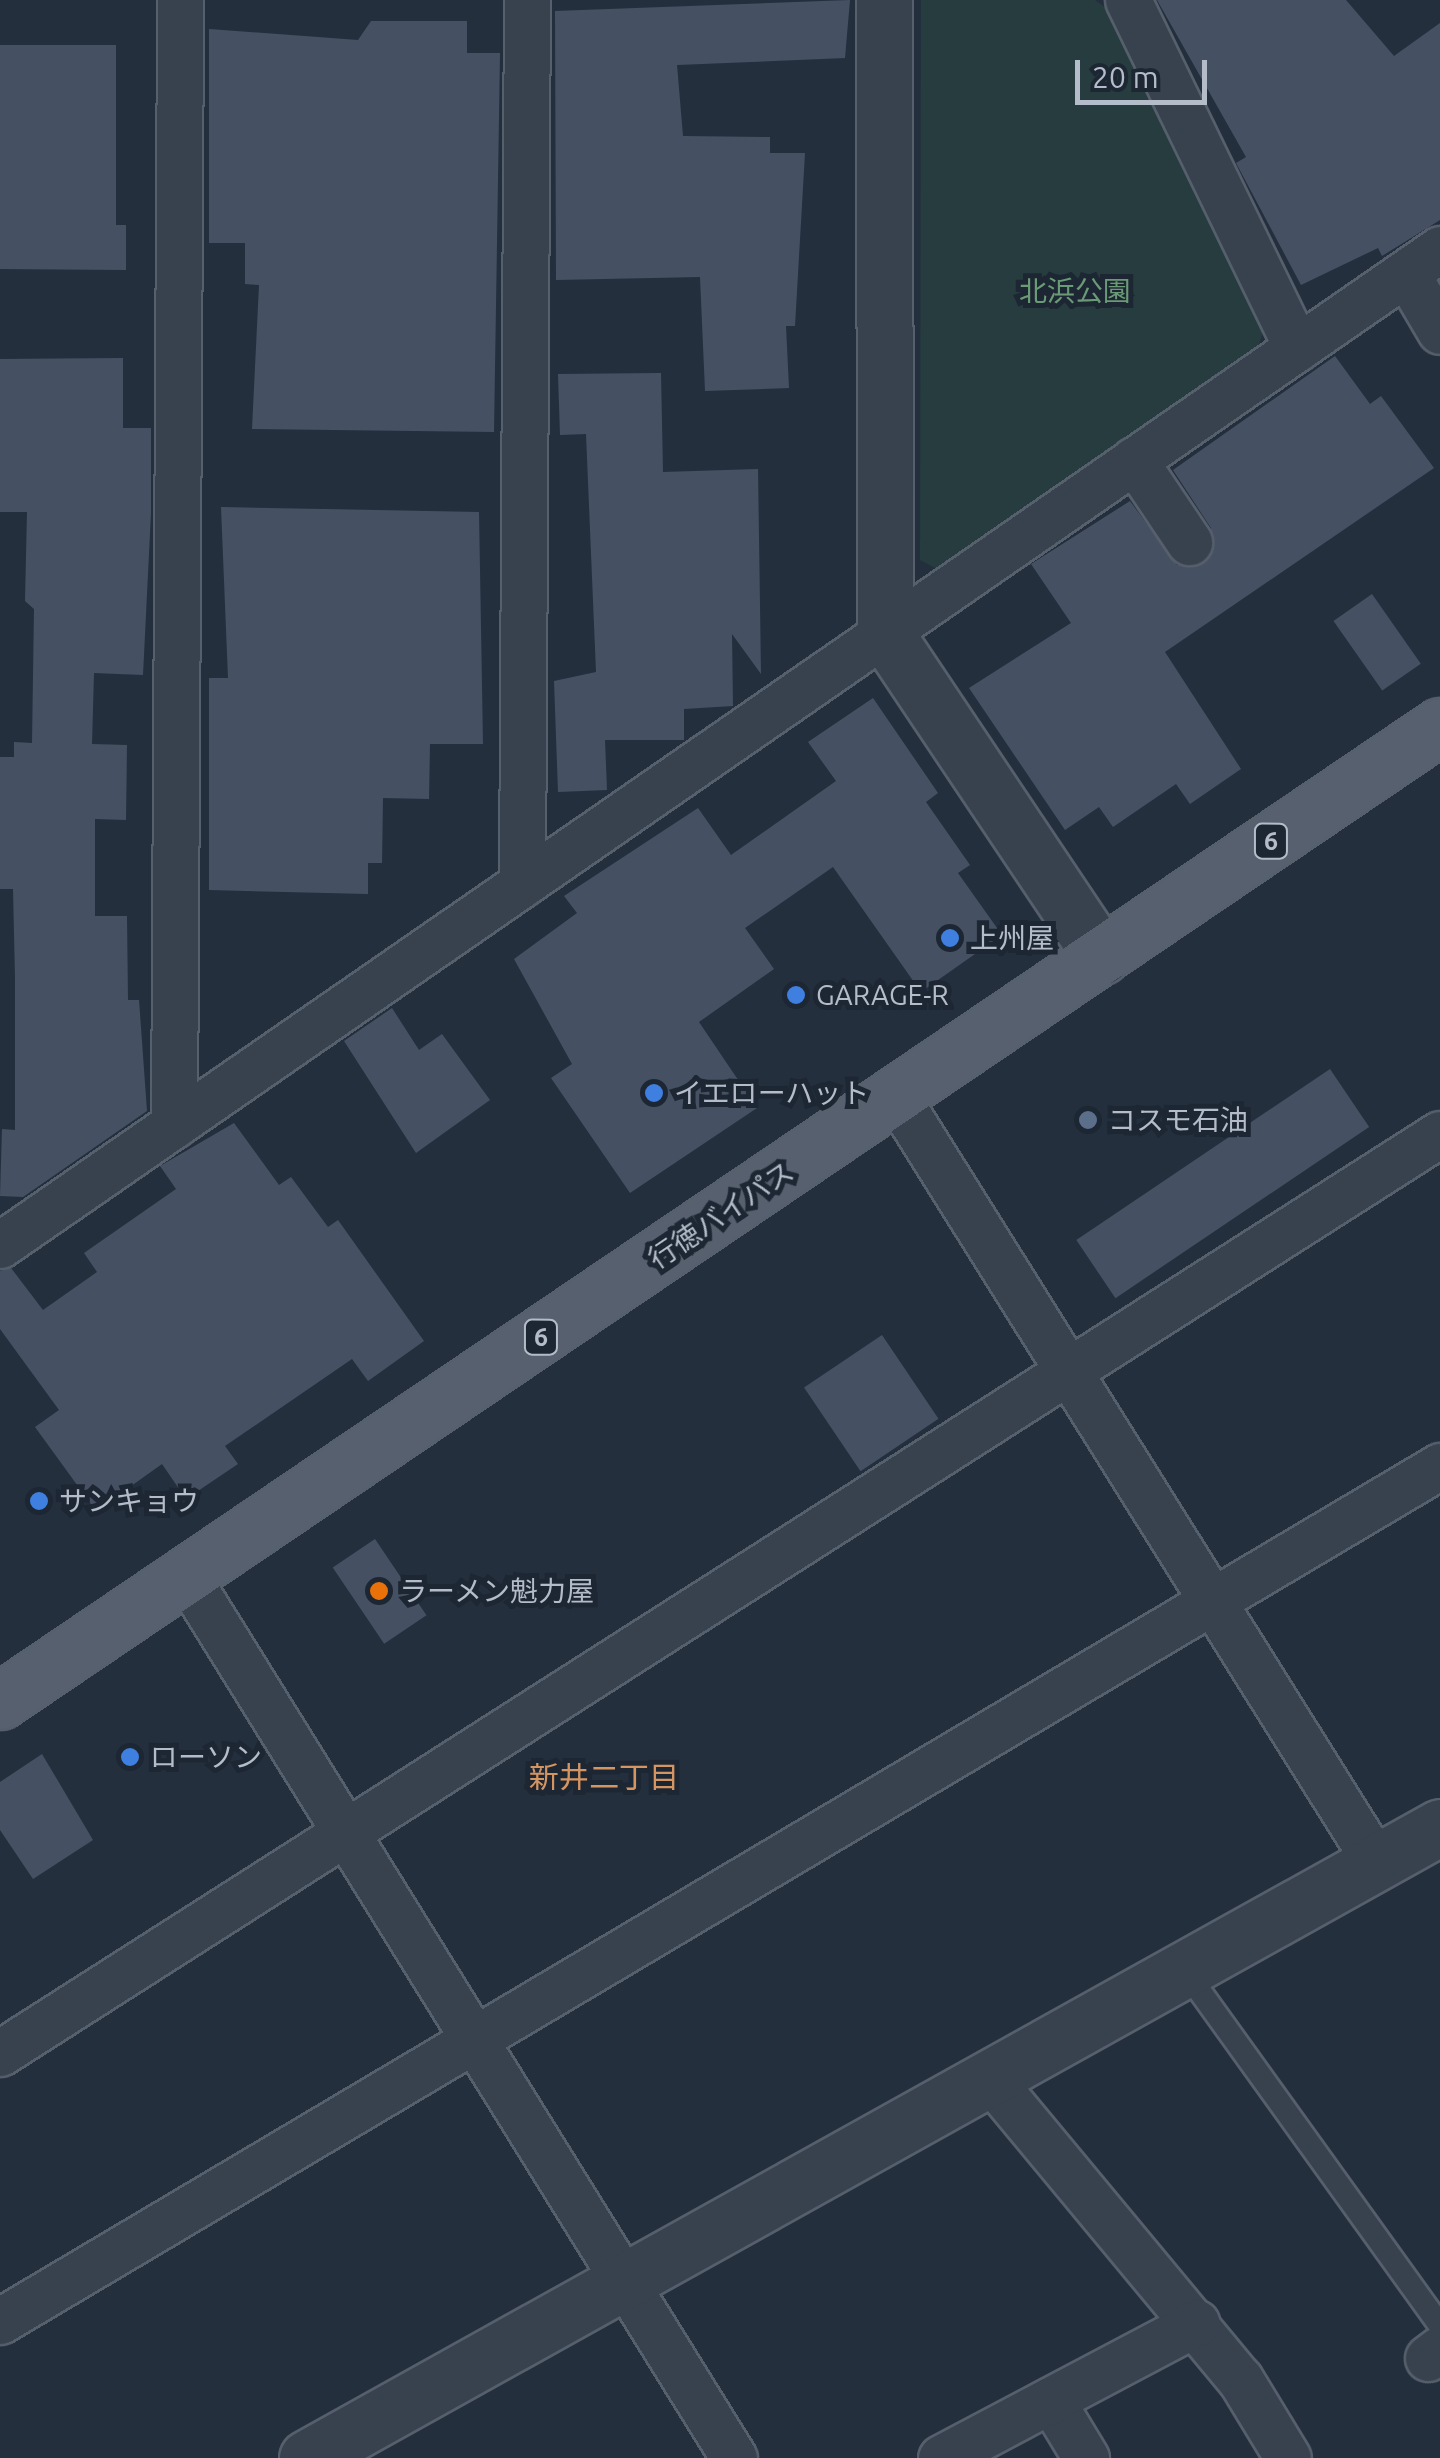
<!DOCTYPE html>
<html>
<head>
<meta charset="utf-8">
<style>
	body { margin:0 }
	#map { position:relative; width:1440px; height:2458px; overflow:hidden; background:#242f3e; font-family:Ubuntu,"Noto Sans JP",sans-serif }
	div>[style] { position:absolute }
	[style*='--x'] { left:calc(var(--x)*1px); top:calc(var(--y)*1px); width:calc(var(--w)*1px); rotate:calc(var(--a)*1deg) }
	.green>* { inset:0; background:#263c3f }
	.building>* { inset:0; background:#455162; transform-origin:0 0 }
	.roads { filter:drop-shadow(2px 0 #565f6c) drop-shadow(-2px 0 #565f6c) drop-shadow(0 2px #565f6c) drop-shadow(0 -2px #565f6c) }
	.service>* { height:22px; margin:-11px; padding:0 11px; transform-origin:11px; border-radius:11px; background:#38414e }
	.minor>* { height:45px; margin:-22.5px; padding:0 22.5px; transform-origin:22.5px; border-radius:22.5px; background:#38414e }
	.tertiary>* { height:55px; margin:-27.5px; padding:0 27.5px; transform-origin:27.5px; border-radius:27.5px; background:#38414e }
	.primary>* { height:55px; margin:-27.5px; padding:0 27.5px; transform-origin:27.5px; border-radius:27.5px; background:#56606e }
	.dots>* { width:28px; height:28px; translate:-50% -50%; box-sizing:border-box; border:5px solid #1d2633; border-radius:50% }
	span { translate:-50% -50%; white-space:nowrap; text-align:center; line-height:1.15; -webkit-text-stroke:10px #1d2633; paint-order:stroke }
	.shield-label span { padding:2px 8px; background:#1d2633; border:2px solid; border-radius:8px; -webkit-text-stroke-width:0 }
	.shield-label { font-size:25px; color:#b4bcc9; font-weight:700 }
	.park-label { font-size:28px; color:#6b9a76 }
	.poi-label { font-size:28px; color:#b4bcc9 }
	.left { translate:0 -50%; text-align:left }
	.street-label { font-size:28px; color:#b4bcc9 }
	.neighbourhood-label { font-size:30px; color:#d59563 }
	.scale { position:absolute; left:1075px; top:60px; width:132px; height:45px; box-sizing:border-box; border:5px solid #b4bcc9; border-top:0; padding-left:12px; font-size:30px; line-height:35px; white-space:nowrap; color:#b4bcc9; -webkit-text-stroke:8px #1d2633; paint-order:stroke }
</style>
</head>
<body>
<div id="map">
	<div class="green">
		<div style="clip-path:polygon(921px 0,1095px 0,1109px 10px,1264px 329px,1257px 351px,939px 570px,920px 560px)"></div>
	</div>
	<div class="building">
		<div style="clip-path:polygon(850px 0,845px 58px,677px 65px,683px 136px,770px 137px,770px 153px,805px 153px,795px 326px,786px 326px,789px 388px,705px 391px,700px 277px,556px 280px,555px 11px)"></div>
		<div style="clip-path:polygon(1157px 0,1346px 0,1394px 56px,1440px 23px,1440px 220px,1382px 256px,1378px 248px,1301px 285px,1236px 163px,1246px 157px)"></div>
		<div style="clip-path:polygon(371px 21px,467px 21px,467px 53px,500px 53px,494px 432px,252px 429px,259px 285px,245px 284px,245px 243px,209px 243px,209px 29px,358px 40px)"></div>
		<div style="clip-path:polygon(0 45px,116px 45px,116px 225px,126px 225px,126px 270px,0 269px)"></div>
		<div style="clip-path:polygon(1335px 356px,1370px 404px,1381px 396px,1434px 468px,1165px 652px,1241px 769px,1190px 804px,1176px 784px,1113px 827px,1099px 807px,1065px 830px,969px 688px,1071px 623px,1031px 564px,1130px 501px,1177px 565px,1204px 563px,1211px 528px,1173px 470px)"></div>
		<div style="clip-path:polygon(123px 358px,123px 428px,151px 428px,151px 513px,143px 675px,94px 673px,92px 744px,127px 745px,126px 820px,95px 819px,95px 916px,127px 916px,128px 1000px,139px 1000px,147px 1111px,23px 1197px,0 1196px,2px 1129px,15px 1130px,15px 978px,13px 889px,0 889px,0 757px,14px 757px,14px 742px,32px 743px,34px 609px,25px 601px,27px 512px,0 512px,0 359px)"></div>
		<div style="clip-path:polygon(661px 373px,663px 472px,758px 469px,761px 674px,732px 634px,733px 706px,684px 709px,684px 740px,605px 740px,607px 790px,558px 792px,554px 681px,596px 672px,586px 434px,560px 435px,558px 374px)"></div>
		<div style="clip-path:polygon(221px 507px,479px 512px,483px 744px,430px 744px,429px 799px,383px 798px,382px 863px,368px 863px,368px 894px,209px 890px,209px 678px,228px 678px)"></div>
		<div style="left:1372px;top:594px;width:85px;height:47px;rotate:55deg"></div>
		<div style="clip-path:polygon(873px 698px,938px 793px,926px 802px,970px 865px,958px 873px,1002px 935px,921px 992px,833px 867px,745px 928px,774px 969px,699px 1022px,757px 1108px,630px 1193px,551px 1078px,572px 1064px,514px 959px,577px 913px,564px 896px,698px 808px,731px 855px,836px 781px,808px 742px)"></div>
		<div style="clip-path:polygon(392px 1008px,419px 1050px,442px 1034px,490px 1100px,416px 1153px,344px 1041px)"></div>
		<div style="left:1330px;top:1069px;width:70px;height:306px;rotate:56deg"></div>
		<div style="clip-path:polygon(234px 1123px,279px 1185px,291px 1177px,328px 1227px,338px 1220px,424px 1341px,368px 1381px,352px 1359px,225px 1446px,238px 1464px,186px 1499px,162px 1464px,96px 1511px,35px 1427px,59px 1410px,0 1329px,0 1271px,11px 1268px,43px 1310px,97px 1272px,84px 1253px,176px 1189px,160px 1166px)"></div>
		<div style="left:882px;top:1335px;width:101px;height:94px;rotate:56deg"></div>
		<div style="left:375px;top:1539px;width:92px;height:51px;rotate:56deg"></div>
		<div style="clip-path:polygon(42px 1754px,93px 1840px,33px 1879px,0 1830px,0 1782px)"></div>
	</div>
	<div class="roads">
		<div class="service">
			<div style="--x:1186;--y:1972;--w:435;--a:54.3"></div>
		</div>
		<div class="minor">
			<div style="--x:1128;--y:0;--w:387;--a:64.1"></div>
			<div style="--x:1406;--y:273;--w:67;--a:59.6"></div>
			<div style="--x:1134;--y:460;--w:99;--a:56.1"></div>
			<div style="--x:522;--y:884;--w:884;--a:-89.68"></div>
			<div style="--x:896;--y:1096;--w:906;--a:57.94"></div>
			<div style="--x:174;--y:1125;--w:1125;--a:-89.69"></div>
			<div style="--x:0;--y:1245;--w:1751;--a:-34.67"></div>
			<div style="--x:187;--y:1577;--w:1037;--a:58.16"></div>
			<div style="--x:0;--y:2053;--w:1708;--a:-32.55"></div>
			<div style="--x:993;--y:2082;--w:386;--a:50.3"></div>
			<div style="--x:1240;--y:2379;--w:92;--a:58.7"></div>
			<div style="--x:0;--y:2321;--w:1675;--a:-30.7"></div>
			<div style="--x:1428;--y:2358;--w:15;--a:-37"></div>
			<div style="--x:1051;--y:2400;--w:68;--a:58.9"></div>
			<div style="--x:941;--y:2458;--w:289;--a:-27.9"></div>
		</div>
		<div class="tertiary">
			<div style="--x:884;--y:0;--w:633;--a:89.91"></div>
			<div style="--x:885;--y:633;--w:389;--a:56.2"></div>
			<div style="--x:307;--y:2458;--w:1297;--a:-29.11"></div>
		</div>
		<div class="primary">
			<div style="--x:0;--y:1701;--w:1739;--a:-34.1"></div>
		</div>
	</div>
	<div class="dots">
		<div style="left:950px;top:938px;background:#3f7fe0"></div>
		<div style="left:796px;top:995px;background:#3f7fe0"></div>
		<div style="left:654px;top:1093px;background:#3f7fe0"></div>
		<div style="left:1088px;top:1120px;background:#5c6f8a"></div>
		<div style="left:39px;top:1501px;background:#3f7fe0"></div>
		<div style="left:379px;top:1591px;background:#e8710a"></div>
		<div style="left:130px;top:1757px;background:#3f7fe0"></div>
	</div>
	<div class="shield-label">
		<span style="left:1271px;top:841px">6</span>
		<span style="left:541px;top:1337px">6</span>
	</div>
	<div class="park-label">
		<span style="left:1075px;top:291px">北浜公園</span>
	</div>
	<div class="poi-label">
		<span class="left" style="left:970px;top:938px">上州屋</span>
		<span class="left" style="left:816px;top:995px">GARAGE-R</span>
		<span class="left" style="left:674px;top:1093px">イエローハット</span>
		<span class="left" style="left:1108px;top:1120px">コスモ石油</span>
		<span class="left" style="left:59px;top:1501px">サンキョウ</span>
		<span class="left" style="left:399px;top:1591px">ラーメン魁力屋</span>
		<span class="left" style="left:150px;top:1757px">ローソン</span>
	</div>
	<div class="street-label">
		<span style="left:721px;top:1215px;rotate:-34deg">行徳バイパス</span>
	</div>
	<div class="neighbourhood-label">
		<span style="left:604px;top:1777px">新井二丁目</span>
	</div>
	<div class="scale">20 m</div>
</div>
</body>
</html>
